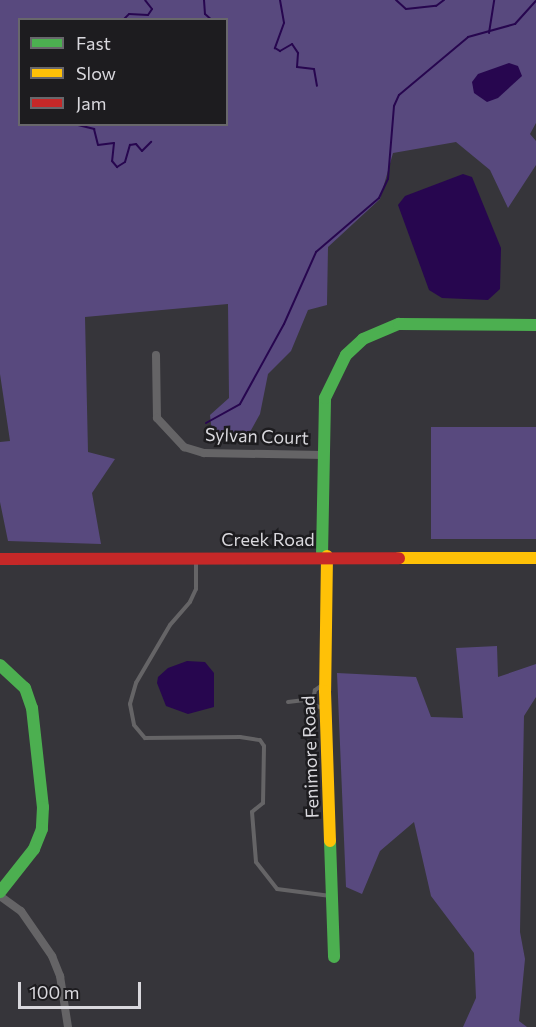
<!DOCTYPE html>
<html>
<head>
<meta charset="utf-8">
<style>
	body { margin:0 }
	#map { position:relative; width:536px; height:1027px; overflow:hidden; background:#36353a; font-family:Commissioner,sans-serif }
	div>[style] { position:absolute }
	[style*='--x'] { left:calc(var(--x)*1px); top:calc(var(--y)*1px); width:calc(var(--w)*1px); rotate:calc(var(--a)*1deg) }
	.green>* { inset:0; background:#58497e; transform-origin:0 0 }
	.water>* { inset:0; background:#27064f }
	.stream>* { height:2px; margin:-1px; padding:0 1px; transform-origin:1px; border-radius:1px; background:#27064f }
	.lane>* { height:4px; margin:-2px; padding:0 2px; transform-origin:2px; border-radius:2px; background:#656466 }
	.street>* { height:8px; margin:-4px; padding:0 4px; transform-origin:4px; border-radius:4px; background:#656466 }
	.fast>* { height:12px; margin:-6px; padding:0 6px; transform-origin:6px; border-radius:6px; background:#4caf50 }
	.slow>* { height:12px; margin:-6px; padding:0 6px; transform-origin:6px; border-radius:6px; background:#ffc107 }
	.jam>* { height:12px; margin:-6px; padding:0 6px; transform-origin:6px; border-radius:6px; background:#c62828 }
	span { translate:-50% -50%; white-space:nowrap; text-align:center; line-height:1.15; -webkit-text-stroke:5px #1d1c1f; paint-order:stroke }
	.street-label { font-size:18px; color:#d9d8dd }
	.legend { position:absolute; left:18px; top:18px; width:210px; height:108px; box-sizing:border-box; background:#1d1c1f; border:2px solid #68676b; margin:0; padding:8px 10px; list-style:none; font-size:18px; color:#d9d8dd }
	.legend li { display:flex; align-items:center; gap:12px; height:30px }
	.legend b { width:30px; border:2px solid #68676b }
	.scale { position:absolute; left:18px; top:982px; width:123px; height:27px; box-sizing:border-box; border:3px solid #d9d8dd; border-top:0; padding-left:8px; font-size:18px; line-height:21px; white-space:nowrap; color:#d9d8dd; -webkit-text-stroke:4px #1d1c1f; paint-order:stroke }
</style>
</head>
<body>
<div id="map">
	<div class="green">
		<div style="clip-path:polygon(evenodd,0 0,536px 0,536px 123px,530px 134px,536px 141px,536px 165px,508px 208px,490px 170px,456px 142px,393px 153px,380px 199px,328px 247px,327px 305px,308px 310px,291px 351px,268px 374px,260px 414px,250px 432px,212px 433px,210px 415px,229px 398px,228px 304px,85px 317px,88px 452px,115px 459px,92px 493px,101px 544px,8px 541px,0 502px,0 442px,10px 441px,0 374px,0 0,20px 20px,226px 20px,226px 124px,20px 124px,20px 20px)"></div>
		<div style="left:431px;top:427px;width:105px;height:112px"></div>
		<div style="clip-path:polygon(497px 646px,498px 677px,536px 664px,536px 697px,524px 716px,520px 932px,525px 959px,519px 1021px,527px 1027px,463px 1027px,476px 998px,474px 953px,431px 896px,414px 822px,380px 851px,362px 894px,346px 887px,337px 673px,416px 677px,431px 717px,463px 718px,456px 648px)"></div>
	</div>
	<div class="water">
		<div style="clip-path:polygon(509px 63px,518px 66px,522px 76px,498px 98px,487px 102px,474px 93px,472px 82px,478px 74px)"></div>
		<div style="clip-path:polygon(463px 174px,472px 177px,501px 248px,500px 289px,488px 300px,442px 298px,429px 290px,398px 205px,405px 196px)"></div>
		<div style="clip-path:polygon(187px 661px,205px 662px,214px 673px,214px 707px,188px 714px,166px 706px,157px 683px,158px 677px,168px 668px)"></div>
	</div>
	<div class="stream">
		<div style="--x:204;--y:0;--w:14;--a:86"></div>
		<div style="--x:205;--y:14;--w:9;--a:41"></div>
		<div style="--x:280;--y:0;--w:23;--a:80"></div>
		<div style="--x:284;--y:23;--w:27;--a:110"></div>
		<div style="--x:275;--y:48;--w:6;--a:31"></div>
		<div style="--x:280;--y:51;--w:14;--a:-30"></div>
		<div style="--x:292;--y:44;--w:11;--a:56"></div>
		<div style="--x:298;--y:53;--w:14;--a:94"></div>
		<div style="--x:297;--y:67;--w:17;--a:7"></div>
		<div style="--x:314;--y:69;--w:17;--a:80"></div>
		<div style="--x:396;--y:0;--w:13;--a:42"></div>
		<div style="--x:406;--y:9;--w:30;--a:-6"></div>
		<div style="--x:436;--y:6;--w:10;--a:-37"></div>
		<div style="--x:123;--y:20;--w:8;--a:-45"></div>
		<div style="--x:129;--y:14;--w:19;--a:3"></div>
		<div style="--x:148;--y:15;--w:7;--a:-56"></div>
		<div style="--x:152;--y:9;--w:11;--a:-128"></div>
		<div style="--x:489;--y:33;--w:33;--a:-81"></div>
		<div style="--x:226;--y:46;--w:6;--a:90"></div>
		<div style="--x:74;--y:124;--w:21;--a:14"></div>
		<div style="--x:94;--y:129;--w:16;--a:76"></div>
		<div style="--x:98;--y:145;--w:16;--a:-7"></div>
		<div style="--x:114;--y:143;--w:18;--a:96"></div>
		<div style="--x:112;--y:161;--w:8;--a:50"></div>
		<div style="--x:117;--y:167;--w:9;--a:-32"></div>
		<div style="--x:125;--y:162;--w:18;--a:-74"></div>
		<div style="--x:130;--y:145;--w:6;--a:-9"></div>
		<div style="--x:136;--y:144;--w:9;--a:49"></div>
		<div style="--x:142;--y:151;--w:13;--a:-45"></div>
		<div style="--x:206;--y:423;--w:39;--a:-29"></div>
		<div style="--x:240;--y:404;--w:91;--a:-61.2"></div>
		<div style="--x:284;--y:324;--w:79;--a:-66"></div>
		<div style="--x:316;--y:252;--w:83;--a:-40.6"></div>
		<div style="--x:379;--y:198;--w:21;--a:-65"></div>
		<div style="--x:388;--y:179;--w:73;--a:-85.3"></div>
		<div style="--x:394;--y:106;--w:12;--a:-66"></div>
		<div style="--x:399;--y:95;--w:90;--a:-40"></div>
		<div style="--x:468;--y:37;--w:49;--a:-15.5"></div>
		<div style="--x:515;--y:24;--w:31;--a:-48"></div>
	</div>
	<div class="lane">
		<div style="--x:196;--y:561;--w:28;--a:90"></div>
		<div style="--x:196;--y:589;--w:14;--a:115"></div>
		<div style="--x:190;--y:602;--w:30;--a:131"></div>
		<div style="--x:170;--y:625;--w:67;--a:120.4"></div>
		<div style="--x:136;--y:683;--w:22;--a:106"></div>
		<div style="--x:130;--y:704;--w:21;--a:79"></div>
		<div style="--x:134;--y:725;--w:17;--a:50"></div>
		<div style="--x:145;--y:738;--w:95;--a:-0.6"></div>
		<div style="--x:240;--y:737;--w:20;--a:9"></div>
		<div style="--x:260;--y:740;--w:7;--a:56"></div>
		<div style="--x:264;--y:746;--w:57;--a:91"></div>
		<div style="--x:263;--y:803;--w:14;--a:141"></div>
		<div style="--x:252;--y:812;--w:50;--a:85.4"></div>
		<div style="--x:256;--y:862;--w:34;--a:52"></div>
		<div style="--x:277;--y:889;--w:54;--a:7.4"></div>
		<div style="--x:322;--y:685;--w:9;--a:144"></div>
		<div style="--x:315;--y:690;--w:14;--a:102"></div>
		<div style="--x:312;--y:704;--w:11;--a:22"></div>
		<div style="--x:288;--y:702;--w:25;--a:-7"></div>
	</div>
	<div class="street">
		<div style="--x:156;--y:355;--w:63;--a:89.1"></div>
		<div style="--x:157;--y:418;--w:40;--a:47"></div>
		<div style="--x:184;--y:447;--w:21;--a:17"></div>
		<div style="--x:204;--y:453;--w:120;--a:1"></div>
		<div style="--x:0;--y:896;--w:26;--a:36"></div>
		<div style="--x:21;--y:911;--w:55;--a:55.4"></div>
		<div style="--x:52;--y:956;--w:22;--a:68"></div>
		<div style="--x:60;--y:976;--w:52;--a:81.1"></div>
	</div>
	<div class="fast">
		<div style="--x:322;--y:556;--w:158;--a:-88.9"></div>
		<div style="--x:325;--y:398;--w:48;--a:-64"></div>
		<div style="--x:346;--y:355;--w:23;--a:-43"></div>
		<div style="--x:363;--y:339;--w:39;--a:-23"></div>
		<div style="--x:399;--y:324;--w:137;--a:0.4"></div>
		<div style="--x:0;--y:665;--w:34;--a:43"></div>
		<div style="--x:25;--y:688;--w:21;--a:71"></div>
		<div style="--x:32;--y:708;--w:100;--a:83.7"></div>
		<div style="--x:43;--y:807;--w:22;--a:93"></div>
		<div style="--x:42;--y:829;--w:22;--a:112"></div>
		<div style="--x:34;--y:849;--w:55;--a:128.3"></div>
		<div style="--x:330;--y:841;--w:116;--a:88"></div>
	</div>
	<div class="slow">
		<div style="--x:327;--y:556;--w:135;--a:90.8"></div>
		<div style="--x:325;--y:691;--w:150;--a:88.1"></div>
		<div style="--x:399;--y:558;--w:137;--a:0"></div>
	</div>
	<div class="jam">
		<div style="--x:0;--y:559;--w:399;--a:-0.1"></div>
	</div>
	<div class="street-label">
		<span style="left:257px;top:436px;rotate:2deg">Sylvan Court</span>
		<span style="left:268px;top:539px">Creek Road</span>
		<span style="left:310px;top:757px;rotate:-92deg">Fenimore Road</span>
	</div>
	<ul class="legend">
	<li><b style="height:8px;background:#4caf50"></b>Fast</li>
	<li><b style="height:8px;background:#ffc107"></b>Slow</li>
	<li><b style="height:8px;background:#c62828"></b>Jam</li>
	</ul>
	<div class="scale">100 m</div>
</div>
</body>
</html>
